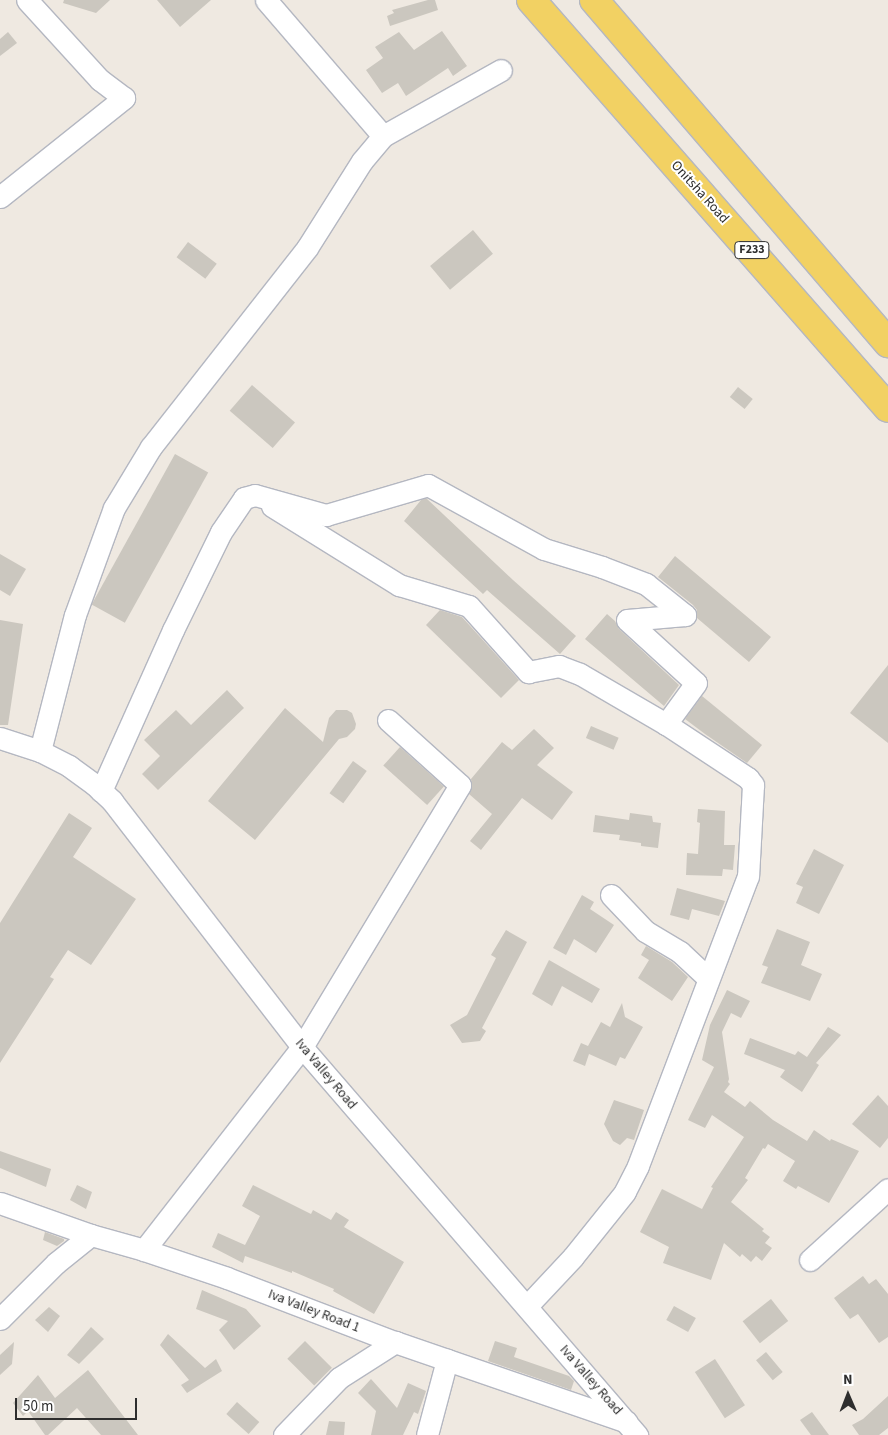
<!DOCTYPE html>
<html>
<head>
<meta charset="utf-8">
<style>
	body { margin:0 }
	#map { position:relative; width:888px; height:1435px; overflow:hidden; background:#efe9e1; font-family:"Source Sans 3",sans-serif }
	div>[style] { position:absolute }
	[style*='--x'] { left:calc(var(--x)*1px); top:calc(var(--y)*1px); width:calc(var(--w)*1px); rotate:calc(var(--a)*1deg) }
	.building>* { inset:0; background:#cbc7bf; transform-origin:0 0 }
	.roads { filter:drop-shadow(1px 0 #b4b7c1) drop-shadow(-1px 0 #b4b7c1) drop-shadow(0 1px #b4b7c1) drop-shadow(0 -1px #b4b7c1) }
	.minor>* { height:21px; margin:-10.5px; padding:0 10.5px; transform-origin:10.5px; border-radius:10.5px; background:#fff }
	.major>* { height:28px; margin:-14px; padding:0 14px; transform-origin:14px; border-radius:14px; background:#f2d163 }
	span { translate:-50% -50%; white-space:nowrap; text-align:center; line-height:1.15; -webkit-text-stroke:4px #fff; paint-order:stroke }
	.shield-label span { padding:1px 4px; background:#fff; border:1px solid; border-radius:4px; -webkit-text-stroke-width:0 }
	.shield-label { font-size:12px; color:#2e2e2e; font-weight:700 }
	.street-label { font-size:14px; color:#2e2e2e }
	.north { position:absolute; left:823px; top:1370px; width:50px; height:50px; -webkit-text-stroke:4px #fff; paint-order:stroke; rotate:359deg; font-size:14px; font-weight:700; line-height:20px; text-align:center; color:#2e2e2e }
	.north::after { content:''; display:block; margin:auto; width:18px; height:22px; background:#2e2e2e; clip-path:polygon(50% 0,100% 100%,50% 72%,0 100%) }
	.scale { position:absolute; left:15px; top:1398px; width:122px; height:22px; box-sizing:border-box; border:2px solid #2e2e2e; border-top:0; padding-left:6px; font-size:15px; line-height:18px; white-space:nowrap; color:#2e2e2e; -webkit-text-stroke:4px #fff; paint-order:stroke }
</style>
</head>
<body>
<div id="map">
	<div class="building">
		<div style="clip-path:polygon(64px 0,110px 0,96px 13px,63px 3px)"></div>
		<div style="clip-path:polygon(157px 0,211px 0,180px 27px)"></div>
		<div style="clip-path:polygon(428px 0,435px 0,438px 10px,390px 26px,387px 16px,394px 13px,392px 10px)"></div>
		<div style="clip-path:polygon(442px 31px,467px 66px,453px 76px,448px 68px,406px 96px,398px 83px,382px 93px,366px 70px,383px 58px,375px 47px,399px 32px,414px 50px)"></div>
		<div style="clip-path:polygon(8px 32px,17px 43px,0 56px,0 39px)"></div>
		<div style="left:473px;top:230px;width:31px;height:56px;rotate:50deg"></div>
		<div style="left:188px;top:242px;width:36px;height:19px;rotate:37deg"></div>
		<div style="left:252px;top:385px;width:57px;height:34px;rotate:41deg"></div>
		<div style="left:738px;top:387px;width:19px;height:13px;rotate:39deg"></div>
		<div style="left:175px;top:454px;width:38px;height:172px;rotate:29deg"></div>
		<div style="clip-path:polygon(426px 498px,513px 580px,576px 636px,560px 654px,487px 590px,483px 594px,404px 521px,421px 500px)"></div>
		<div style="clip-path:polygon(0 554px,26px 569px,10px 596px,0 590px)"></div>
		<div style="clip-path:polygon(675px 556px,771px 637px,749px 662px,697px 618px,697px 610px,693px 605px,658px 577px)"></div>
		<div style="clip-path:polygon(440px 610px,462px 617px,519px 680px,501px 698px,426px 625px)"></div>
		<div style="clip-path:polygon(607px 614px,615px 621px,619px 629px,679px 685px,664px 706px,585px 639px)"></div>
		<div style="clip-path:polygon(0 620px,23px 624px,8px 725px,0 725px)"></div>
		<div style="clip-path:polygon(888px 665px,888px 743px,850px 713px)"></div>
		<div style="clip-path:polygon(227px 690px,244px 708px,158px 790px,142px 774px,160px 756px,144px 740px,176px 710px,191px 725px)"></div>
		<div style="clip-path:polygon(702px 696px,762px 745px,747px 763px,705px 734px,685px 719px)"></div>
		<div style="clip-path:polygon(285px 708px,323px 742px,329px 718px,336px 710px,347px 710px,352px 713px,356px 724px,355px 729px,347px 737px,339px 739px,255px 840px,208px 801px)"></div>
		<div style="left:591px;top:726px;width:30px;height:13px;rotate:23deg"></div>
		<div style="clip-path:polygon(534px 729px,554px 748px,537px 765px,573px 792px,552px 820px,522px 798px,481px 850px,470px 841px,492px 814px,469px 794px,472px 786px,471px 779px,502px 742px,512px 750px)"></div>
		<div style="left:400px;top:747px;width:59px;height:25px;rotate:42deg"></div>
		<div style="left:353px;top:761px;width:17px;height:40px;rotate:36deg"></div>
		<div style="clip-path:polygon(698px 809px,725px 811px,724px 845px,735px 845px,733px 870px,723px 869px,722px 876px,686px 875px,687px 853px,698px 854px,700px 823px,697px 822px)"></div>
		<div style="clip-path:polygon(69px 813px,92px 828px,73px 857px,136px 899px,91px 965px,68px 950px,50px 977px,54px 979px,0 1063px,0 923px)"></div>
		<div style="clip-path:polygon(630px 813px,652px 816px,653px 822px,661px 823px,658px 848px,641px 846px,641px 843px,619px 840px,620px 835px,593px 832px,595px 815px,629px 820px)"></div>
		<div style="clip-path:polygon(814px 849px,844px 865px,819px 914px,796px 903px,803px 887px,796px 884px)"></div>
		<div style="clip-path:polygon(677px 888px,725px 901px,719px 916px,692px 909px,689px 920px,670px 915px)"></div>
		<div style="clip-path:polygon(582px 895px,594px 902px,590px 909px,614px 925px,596px 953px,574px 939px,566px 955px,553px 948px)"></div>
		<div style="clip-path:polygon(777px 929px,810px 942px,801px 965px,822px 974px,810px 1001px,761px 983px,768px 967px,762px 965px)"></div>
		<div style="clip-path:polygon(506px 930px,527px 942px,482px 1028px,486px 1031px,480px 1041px,462px 1043px,450px 1025px,467px 1015px,496px 958px,491px 955px)"></div>
		<div style="clip-path:polygon(646px 946px,672px 962px,688px 977px,672px 1001px,638px 978px,649px 960px,641px 955px)"></div>
		<div style="clip-path:polygon(549px 960px,600px 989px,592px 1003px,562px 986px,552px 1006px,532px 994px)"></div>
		<div style="clip-path:polygon(727px 990px,750px 1001px,741px 1018px,731px 1013px,722px 1032px,729px 1079px,728px 1082px,730px 1084px,724px 1092px,745px 1107px,750px 1101px,773px 1120px,807px 1141px,814px 1130px,830px 1141px,831px 1139px,859px 1151px,829px 1203px,798px 1186px,796px 1189px,783px 1181px,795px 1161px,768px 1144px,765px 1149px,763px 1148px,745px 1178px,748px 1180px,731px 1202px,764px 1229px,762px 1231px,770px 1237px,765px 1243px,772px 1248px,762px 1261px,756px 1256px,751px 1262px,742px 1254px,740px 1257px,724px 1243px,711px 1280px,663px 1263px,669px 1247px,640px 1232px,662px 1189px,702px 1209px,713px 1188px,711px 1187px,744px 1137px,712px 1115px,705px 1128px,688px 1120px,714px 1067px,702px 1060px,710px 1025px)"></div>
		<div style="clip-path:polygon(622px 1003px,625px 1017px,643px 1027px,625px 1059px,620px 1057px,616px 1066px,589px 1054px,585px 1066px,573px 1061px,581px 1043px,588px 1046px,601px 1022px,610px 1027px)"></div>
		<div style="clip-path:polygon(828px 1027px,841px 1035px,816px 1063px,819px 1065px,802px 1092px,780px 1077px,785px 1070px,744px 1054px,750px 1038px,795px 1055px,798px 1051px,807px 1057px)"></div>
		<div style="clip-path:polygon(878px 1095px,888px 1106px,888px 1138px,880px 1148px,852px 1124px)"></div>
		<div style="clip-path:polygon(614px 1100px,644px 1110px,634px 1140px,627px 1138px,620px 1145px,613px 1141px,604px 1124px)"></div>
		<div style="clip-path:polygon(0 1151px,51px 1169px,46px 1187px,0 1168px)"></div>
		<div style="clip-path:polygon(77px 1185px,92px 1192px,86px 1209px,70px 1200px)"></div>
		<div style="clip-path:polygon(253px 1185px,311px 1214px,313px 1210px,331px 1220px,336px 1212px,349px 1220px,344px 1227px,404px 1262px,374px 1314px,333px 1291px,334px 1289px,292px 1271px,292px 1273px,245px 1256px,243px 1263px,212px 1247px,218px 1233px,245px 1245px,260px 1216px,242px 1206px)"></div>
		<div style="clip-path:polygon(45px 1232px,64px 1239px,64px 1241px,57px 1246px,43px 1240px)"></div>
		<div style="clip-path:polygon(863px 1276px,869px 1284px,876px 1279px,888px 1294px,888px 1337px,879px 1343px,858px 1314px,850px 1319px,834px 1298px)"></div>
		<div style="clip-path:polygon(202px 1290px,246px 1309px,261px 1326px,234px 1350px,219px 1330px,228px 1321px,196px 1309px)"></div>
		<div style="left:771px;top:1299px;width:28px;height:36px;rotate:52deg"></div>
		<div style="left:674px;top:1306px;width:25px;height:16px;rotate:29deg"></div>
		<div style="clip-path:polygon(49px 1307px,60px 1316px,48px 1332px,35px 1320px)"></div>
		<div style="clip-path:polygon(91px 1327px,104px 1339px,79px 1364px,67px 1355px)"></div>
		<div style="clip-path:polygon(168px 1334px,205px 1368px,216px 1359px,222px 1371px,187px 1393px,181px 1385px,189px 1380px,160px 1345px)"></div>
		<div style="left:305px;top:1341px;width:38px;height:25px;rotate:45deg"></div>
		<div style="clip-path:polygon(495px 1341px,517px 1348px,514px 1357px,569px 1376px,574px 1381px,571px 1390px,488px 1361px)"></div>
		<div style="clip-path:polygon(14px 1342px,12px 1364px,0 1375px,0 1355px)"></div>
		<div style="left:766px;top:1352px;width:26px;height:13px;rotate:50deg"></div>
		<div style="left:715px;top:1359px;width:55px;height:24px;rotate:57deg"></div>
		<div style="clip-path:polygon(88px 1370px,138px 1435px,101px 1435px,77px 1408px,48px 1435px,45px 1435px,28px 1411px,23px 1416px,13px 1403px,38px 1375px,55px 1398px)"></div>
		<div style="clip-path:polygon(371px 1379px,397px 1408px,408px 1383px,426px 1391px,418px 1414px,414px 1412px,403px 1435px,371px 1435px,376px 1411px,358px 1393px)"></div>
		<div style="clip-path:polygon(888px 1396px,888px 1428px,879px 1435px,859px 1435px,852px 1425px,863px 1419px)"></div>
		<div style="left:237px;top:1402px;width:30px;height:16px;rotate:42deg"></div>
		<div style="clip-path:polygon(812px 1412px,829px 1435px,811px 1435px,800px 1420px)"></div>
		<div style="clip-path:polygon(329px 1421px,345px 1422px,344px 1435px,326px 1435px)"></div>
	</div>
	<div class="roads">
		<div class="minor">
			<div style="--x:266;--y:0;--w:179;--a:49.3"></div>
			<div style="--x:0;--y:197;--w:159;--a:-38.6"></div>
			<div style="--x:124;--y:98;--w:30;--a:-143"></div>
			<div style="--x:100;--y:80;--w:108;--a:-132.4"></div>
			<div style="--x:272;--y:506;--w:150;--a:31.9"></div>
			<div style="--x:399;--y:585;--w:73;--a:16.7"></div>
			<div style="--x:469;--y:606;--w:89;--a:48.2"></div>
			<div style="--x:528;--y:672;--w:32;--a:-11"></div>
			<div style="--x:559;--y:666;--w:22;--a:21"></div>
			<div style="--x:580;--y:674;--w:99;--a:30.2"></div>
			<div style="--x:0;--y:738;--w:42;--a:18"></div>
			<div style="--x:40;--y:751;--w:33;--a:27"></div>
			<div style="--x:69;--y:766;--w:31;--a:36"></div>
			<div style="--x:94;--y:784;--w:25;--a:43"></div>
			<div style="--x:112;--y:801;--w:311;--a:52.3"></div>
			<div style="--x:302;--y:1047;--w:513;--a:49.19"></div>
			<div style="--x:40;--y:751;--w:140;--a:-75.6"></div>
			<div style="--x:75;--y:615;--w:114;--a:-70"></div>
			<div style="--x:114;--y:508;--w:71;--a:-58.8"></div>
			<div style="--x:151;--y:447;--w:253;--a:-51.9"></div>
			<div style="--x:307;--y:248;--w:103;--a:-57.7"></div>
			<div style="--x:362;--y:161;--w:33;--a:-50"></div>
			<div style="--x:383;--y:136;--w:135;--a:-29.2"></div>
			<div style="--x:101;--y:791;--w:176;--a:-65.9"></div>
			<div style="--x:173;--y:630;--w:109;--a:-63.9"></div>
			<div style="--x:221;--y:532;--w:41;--a:-55.9"></div>
			<div style="--x:244;--y:498;--w:11;--a:-15"></div>
			<div style="--x:255;--y:495;--w:74;--a:15.7"></div>
			<div style="--x:326;--y:515;--w:106;--a:-16.4"></div>
			<div style="--x:428;--y:485;--w:132;--a:28.9"></div>
			<div style="--x:544;--y:549;--w:61;--a:17.2"></div>
			<div style="--x:602;--y:567;--w:47;--a:21.1"></div>
			<div style="--x:646;--y:584;--w:50;--a:38.5"></div>
			<div style="--x:685;--y:615;--w:58;--a:175.1"></div>
			<div style="--x:627;--y:620;--w:93;--a:42.4"></div>
			<div style="--x:696;--y:683;--w:51;--a:126.2"></div>
			<div style="--x:666;--y:724;--w:98;--a:33.4"></div>
			<div style="--x:748;--y:778;--w:9;--a:54"></div>
			<div style="--x:753;--y:785;--w:91;--a:93.1"></div>
			<div style="--x:748;--y:876;--w:310;--a:110.8"></div>
			<div style="--x:638;--y:1166;--w:29;--a:117"></div>
			<div style="--x:625;--y:1192;--w:83;--a:128.7"></div>
			<div style="--x:573;--y:1257;--w:67;--a:133.2"></div>
			<div style="--x:611;--y:895;--w:50;--a:46.6"></div>
			<div style="--x:645;--y:931;--w:41;--a:31"></div>
			<div style="--x:680;--y:952;--w:38;--a:43"></div>
			<div style="--x:0;--y:1203;--w:96;--a:19.4"></div>
			<div style="--x:91;--y:1235;--w:55;--a:15.8"></div>
			<div style="--x:144;--y:1250;--w:88;--a:18.6"></div>
			<div style="--x:227;--y:1278;--w:180;--a:20.9"></div>
			<div style="--x:395;--y:1342;--w:245;--a:19"></div>
			<div style="--x:144;--y:1250;--w:257;--a:-52.1"></div>
			<div style="--x:302;--y:1047;--w:306;--a:-58.9"></div>
			<div style="--x:460;--y:785;--w:97;--a:-137.9"></div>
			<div style="--x:810;--y:1260;--w:105;--a:-42.3"></div>
			<div style="--x:0;--y:1319;--w:79;--a:-45"></div>
			<div style="--x:56;--y:1263;--w:45;--a:-38.7"></div>
			<div style="--x:284;--y:1435;--w:79;--a:-46"></div>
			<div style="--x:339;--y:1378;--w:67;--a:-32.7"></div>
			<div style="--x:427;--y:1435;--w:78;--a:-75.1"></div>
		</div>
		<div class="major">
			<div style="--x:531;--y:0;--w:542;--a:48.81"></div>
			<div style="--x:594;--y:0;--w:452;--a:49.4"></div>
		</div>
	</div>
	<div class="shield-label">
		<span style="left:752px;top:250px">F233</span>
	</div>
	<div class="street-label">
		<span style="left:700px;top:192px;rotate:48deg">Onitsha Road</span>
		<span style="left:326px;top:1074px;rotate:50deg">Iva Valley Road</span>
		<span style="left:314px;top:1311px;rotate:21deg">Iva Valley Road 1</span>
		<span style="left:591px;top:1380px;rotate:49deg">Iva Valley Road</span>
	</div>
	<div class="north">N</div>
	<div class="scale">50 m</div>
</div>
</body>
</html>
